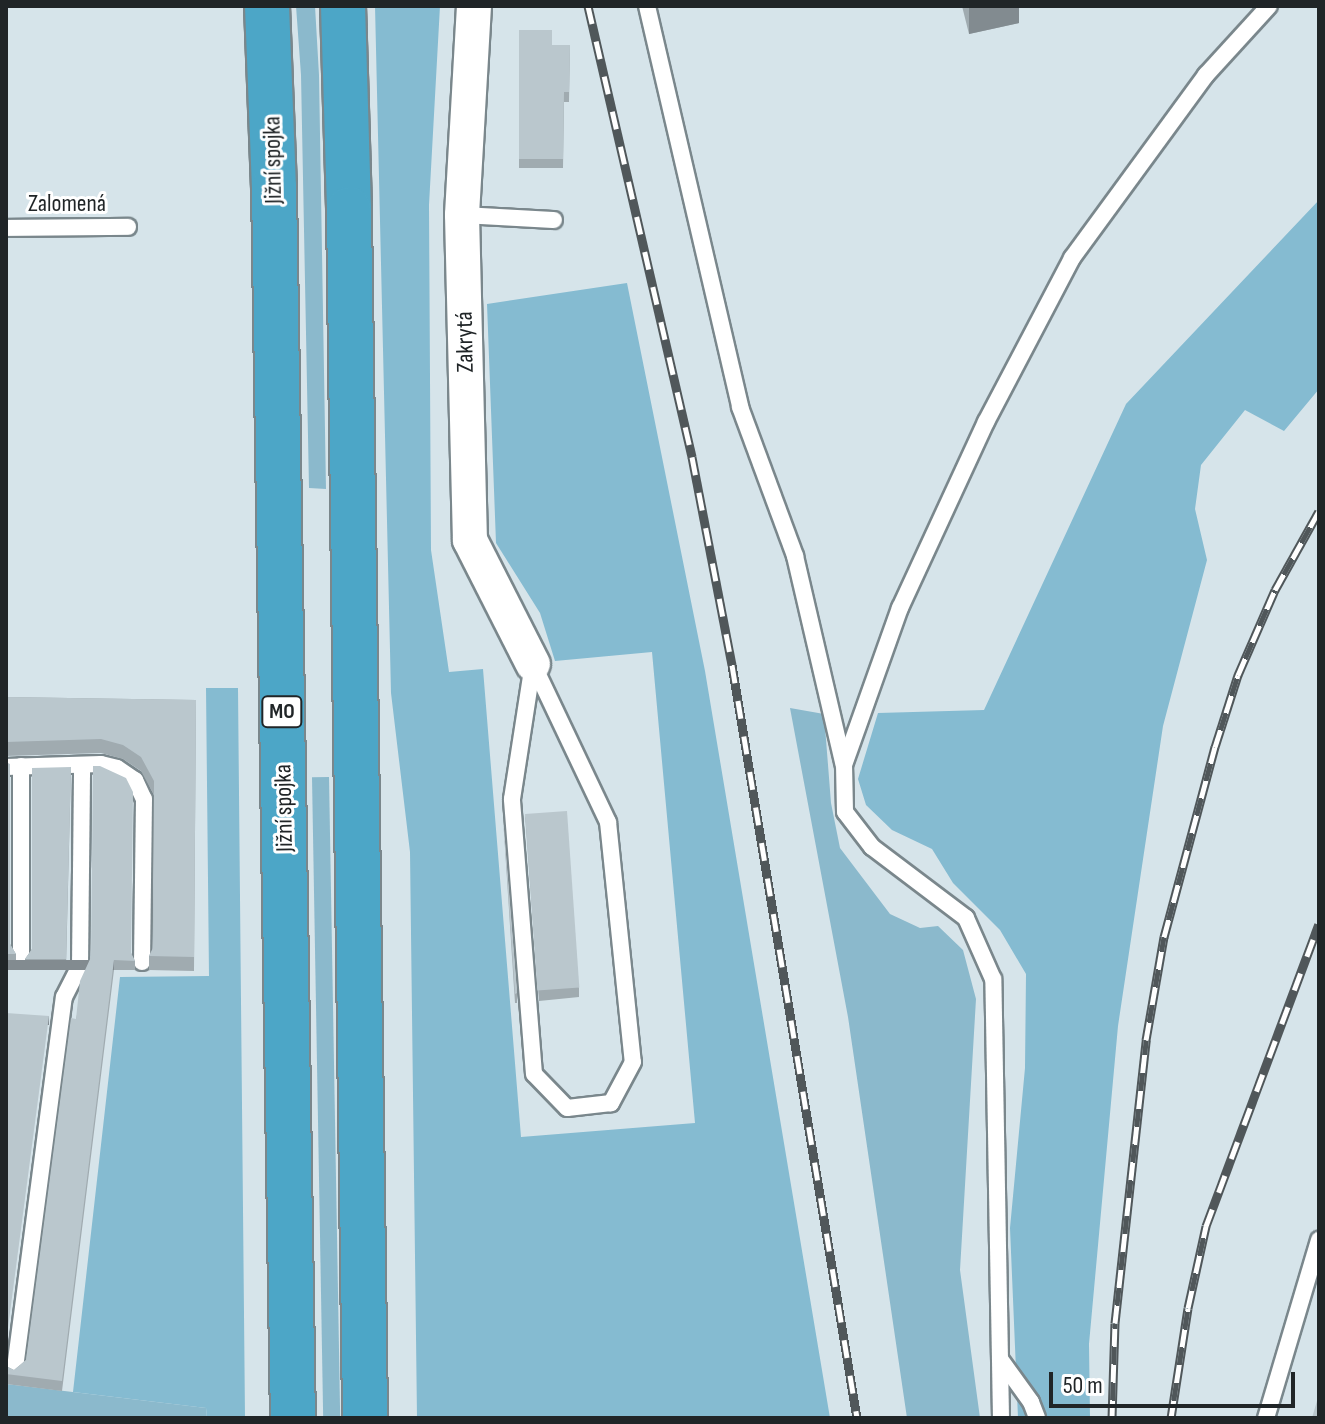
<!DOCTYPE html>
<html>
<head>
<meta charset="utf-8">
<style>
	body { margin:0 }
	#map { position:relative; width:1325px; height:1424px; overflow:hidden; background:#d6e4ea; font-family:"Sofia Sans Condensed",sans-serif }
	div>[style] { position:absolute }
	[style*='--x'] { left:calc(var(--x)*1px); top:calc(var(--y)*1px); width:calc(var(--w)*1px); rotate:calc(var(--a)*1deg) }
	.green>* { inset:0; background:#8bb9cc; transform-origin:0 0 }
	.forest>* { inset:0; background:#85bbd1 }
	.roads { filter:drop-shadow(2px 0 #7a878c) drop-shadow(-2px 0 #7a878c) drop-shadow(0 2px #7a878c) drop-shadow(0 -2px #7a878c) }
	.lane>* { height:16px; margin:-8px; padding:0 8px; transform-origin:8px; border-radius:8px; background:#fff }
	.street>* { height:34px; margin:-17px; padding:0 17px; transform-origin:17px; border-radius:17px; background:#fff }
	.highway>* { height:44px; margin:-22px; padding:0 22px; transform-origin:22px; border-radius:22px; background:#4ca6c7 }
	.rail>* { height:9px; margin-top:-4.5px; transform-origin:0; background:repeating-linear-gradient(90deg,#fff 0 18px,#50575a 0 36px); box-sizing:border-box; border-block:2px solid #50575a }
	.wall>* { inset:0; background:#a0abb0 }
	.shaded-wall>* { inset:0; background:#828b90; transform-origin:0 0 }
	.building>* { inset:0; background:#bac7cd; transform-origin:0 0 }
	span { translate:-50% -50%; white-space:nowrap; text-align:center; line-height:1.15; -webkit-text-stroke:6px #fff; paint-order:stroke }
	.shield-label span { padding:2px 6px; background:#fff; border:2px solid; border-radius:6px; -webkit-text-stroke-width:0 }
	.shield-label { font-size:22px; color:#202527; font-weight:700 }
	.street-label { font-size:24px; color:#202527 }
	.frame { position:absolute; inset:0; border:8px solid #202527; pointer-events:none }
	.scale { position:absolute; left:1049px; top:1372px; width:246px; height:36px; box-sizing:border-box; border:4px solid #202527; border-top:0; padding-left:10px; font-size:24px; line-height:28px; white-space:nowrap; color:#202527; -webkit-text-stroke:6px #fff; paint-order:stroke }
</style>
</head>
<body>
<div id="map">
	<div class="green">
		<div style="clip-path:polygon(296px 6px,315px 6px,319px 75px,326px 489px,309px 488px,301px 75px)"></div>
		<div style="clip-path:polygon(790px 708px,824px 714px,831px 803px,840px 848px,890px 914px,920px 928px,938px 926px,963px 950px,976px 999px,960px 1270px,980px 1418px,907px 1418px,848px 1017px)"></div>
		<div style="left:329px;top:777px;width:641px;height:17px;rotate:89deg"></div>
		<div style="clip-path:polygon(6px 1384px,206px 1408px,207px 1418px,6px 1418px)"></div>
	</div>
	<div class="forest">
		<div style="clip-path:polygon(375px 6px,440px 6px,429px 205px,431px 550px,449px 672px,483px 669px,521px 1137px,695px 1123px,652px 652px,555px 661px,540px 613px,496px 543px,487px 304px,627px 283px,705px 671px,830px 1418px,417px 1418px,410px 852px,391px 693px)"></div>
		<div style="clip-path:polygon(1319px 200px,1319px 389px,1284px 431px,1245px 410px,1201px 465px,1195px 509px,1207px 560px,1163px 726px,1118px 1026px,1089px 1344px,1090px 1418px,1018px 1418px,1010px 1228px,1025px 1068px,1026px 974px,1000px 930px,953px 883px,932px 849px,892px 830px,866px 805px,858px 779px,878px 713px,984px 710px,1126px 404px)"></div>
		<div style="clip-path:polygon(206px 688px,238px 688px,245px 1418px,207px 1418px,206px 1408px,73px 1392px,120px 977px,209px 976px)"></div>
	</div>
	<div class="roads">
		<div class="lane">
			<div style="--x:647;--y:6;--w:412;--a:76.9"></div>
			<div style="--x:740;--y:407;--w:159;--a:69.7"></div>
			<div style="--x:795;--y:556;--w:212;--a:76.9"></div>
			<div style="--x:462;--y:215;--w:92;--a:3.1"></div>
			<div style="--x:6;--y:228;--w:122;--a:-0.5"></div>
			<div style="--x:533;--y:664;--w:175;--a:64.6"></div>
			<div style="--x:608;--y:822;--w:241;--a:84.1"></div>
			<div style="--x:633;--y:1062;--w:47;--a:118.2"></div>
			<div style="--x:611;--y:1103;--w:44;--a:173.5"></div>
			<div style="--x:567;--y:1108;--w:47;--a:-134.1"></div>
			<div style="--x:534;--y:1074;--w:276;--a:-94.6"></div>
			<div style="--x:512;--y:799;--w:137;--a:-81.2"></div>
			<div style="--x:21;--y:766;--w:192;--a:90"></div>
			<div style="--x:6;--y:767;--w:95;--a:-1.8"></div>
			<div style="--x:101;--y:764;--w:16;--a:14"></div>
			<div style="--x:117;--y:768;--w:22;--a:34"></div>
			<div style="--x:135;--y:780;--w:21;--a:65"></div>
			<div style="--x:144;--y:799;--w:163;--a:90.7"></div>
			<div style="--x:1000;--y:1359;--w:53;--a:54.2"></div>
			<div style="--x:1031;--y:1402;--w:17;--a:69"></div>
			<div style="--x:15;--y:1368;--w:374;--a:-82.5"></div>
			<div style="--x:64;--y:997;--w:35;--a:-63"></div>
			<div style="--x:80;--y:966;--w:201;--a:-89.4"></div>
			<div style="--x:1001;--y:1418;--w:439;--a:-91"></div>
			<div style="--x:993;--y:979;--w:67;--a:-113.9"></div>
			<div style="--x:966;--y:918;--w:118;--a:-142.9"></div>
			<div style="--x:872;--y:847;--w:44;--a:-127.6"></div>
			<div style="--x:845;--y:812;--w:47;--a:-91.2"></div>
			<div style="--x:844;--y:765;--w:167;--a:-70.4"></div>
			<div style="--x:900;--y:608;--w:205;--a:-65.2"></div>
			<div style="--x:986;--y:422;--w:185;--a:-62.3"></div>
			<div style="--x:1072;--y:258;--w:227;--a:-53.8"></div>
			<div style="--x:1206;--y:75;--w:93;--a:-47.6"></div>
			<div style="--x:1266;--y:1418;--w:186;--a:-73.4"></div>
		</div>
		<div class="street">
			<div style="--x:474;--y:6;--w:209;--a:93.3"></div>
			<div style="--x:462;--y:215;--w:325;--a:88.6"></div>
			<div style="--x:470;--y:540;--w:139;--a:63.1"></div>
		</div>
		<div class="highway">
			<div style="--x:267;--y:6;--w:181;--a:87.8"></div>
			<div style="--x:274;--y:187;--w:1231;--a:89.12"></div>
			<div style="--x:343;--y:6;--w:203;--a:88.3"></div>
			<div style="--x:349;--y:209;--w:1209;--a:89.24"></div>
		</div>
	</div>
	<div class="rail">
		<div style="--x:588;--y:6;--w:463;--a:77"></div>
		<div style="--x:692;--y:457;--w:212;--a:79.1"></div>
		<div style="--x:732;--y:665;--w:763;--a:80.57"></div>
		<div style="--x:1112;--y:1418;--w:95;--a:-88.2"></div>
		<div style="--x:1115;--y:1323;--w:285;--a:-83.7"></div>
		<div style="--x:1146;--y:1040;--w:105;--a:-80.1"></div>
		<div style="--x:1164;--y:937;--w:197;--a:-75"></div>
		<div style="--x:1215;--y:747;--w:76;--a:-72.3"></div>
		<div style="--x:1238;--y:675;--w:93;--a:-66.5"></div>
		<div style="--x:1275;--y:590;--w:90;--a:-60.9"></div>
		<div style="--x:1171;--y:1418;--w:111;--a:-81.2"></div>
		<div style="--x:1188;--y:1308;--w:84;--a:-77.6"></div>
		<div style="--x:1206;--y:1226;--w:322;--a:-69.5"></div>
	</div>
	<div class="wall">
		<div style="clip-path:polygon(962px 6px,1019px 6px,1019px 23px,969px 34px)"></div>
		<div style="clip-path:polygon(519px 30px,552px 45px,570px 45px,569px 102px,564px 102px,563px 168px,519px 168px)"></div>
		<div style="clip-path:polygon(6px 697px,196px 700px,194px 971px,149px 970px,149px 956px,153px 948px,154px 795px,141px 771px,123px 759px,101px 753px,6px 756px)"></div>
		<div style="clip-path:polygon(6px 762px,10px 944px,16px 954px,16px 968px,6px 968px)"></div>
		<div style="clip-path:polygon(71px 767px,66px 968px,25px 968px,25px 959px,32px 949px)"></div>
		<div style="clip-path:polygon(525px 815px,579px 988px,579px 997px,539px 1001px)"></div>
		<div style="clip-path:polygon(503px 817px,517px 993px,517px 1003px,515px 1003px)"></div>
		<div style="clip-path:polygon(131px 953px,135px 961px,135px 970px,114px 970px,62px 1391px,6px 1384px,6px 1362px,8px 1367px,14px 1370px,26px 1360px,76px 1019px,91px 957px)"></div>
	</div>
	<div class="shaded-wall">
		<div style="clip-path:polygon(975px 6px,1019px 6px,1019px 23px,969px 34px,969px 8px)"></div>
		<div style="left:114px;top:960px;width:10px;height:424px;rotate:90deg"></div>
		<div style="left:49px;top:1016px;width:9px;height:330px;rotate:90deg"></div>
	</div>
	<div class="building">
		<div style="clip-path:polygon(519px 30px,552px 30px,552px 45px,570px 45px,569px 92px,564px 92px,563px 159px,519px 159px)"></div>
		<div style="clip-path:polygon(6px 697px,196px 700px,194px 957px,149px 956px,153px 948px,154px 781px,141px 757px,123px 745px,101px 739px,6px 742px)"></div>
		<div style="clip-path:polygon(6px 762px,10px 764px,10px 944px,16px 954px,6px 954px)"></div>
		<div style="clip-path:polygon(93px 766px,100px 766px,126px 778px,133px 792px,131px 953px,135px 961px,114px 960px,62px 1381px,6px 1374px,6px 1362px,8px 1367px,14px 1370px,26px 1360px,71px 1018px,76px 1019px,80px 981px,91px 957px)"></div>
		<div style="clip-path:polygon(71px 767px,66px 959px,25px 959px,32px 949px,32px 768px)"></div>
		<div style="left:567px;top:811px;width:177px;height:42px;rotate:86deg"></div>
		<div style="clip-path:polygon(503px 817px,517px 993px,515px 994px)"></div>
		<div style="clip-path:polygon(6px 1013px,49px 1016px,6px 1343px)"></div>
		<div style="clip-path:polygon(1319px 1394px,1319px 1418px,1312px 1418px)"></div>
	</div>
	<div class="shield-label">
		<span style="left:282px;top:712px">MO</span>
	</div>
	<div class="street-label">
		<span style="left:273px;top:160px;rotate:-91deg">Jižní spojka</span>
		<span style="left:67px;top:204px">Zalomená</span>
		<span style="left:465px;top:342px;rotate:-91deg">Zakrytá</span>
		<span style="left:284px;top:808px;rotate:-91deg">Jižní spojka</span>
	</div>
	<div class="frame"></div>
	<div class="scale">50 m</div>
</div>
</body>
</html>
